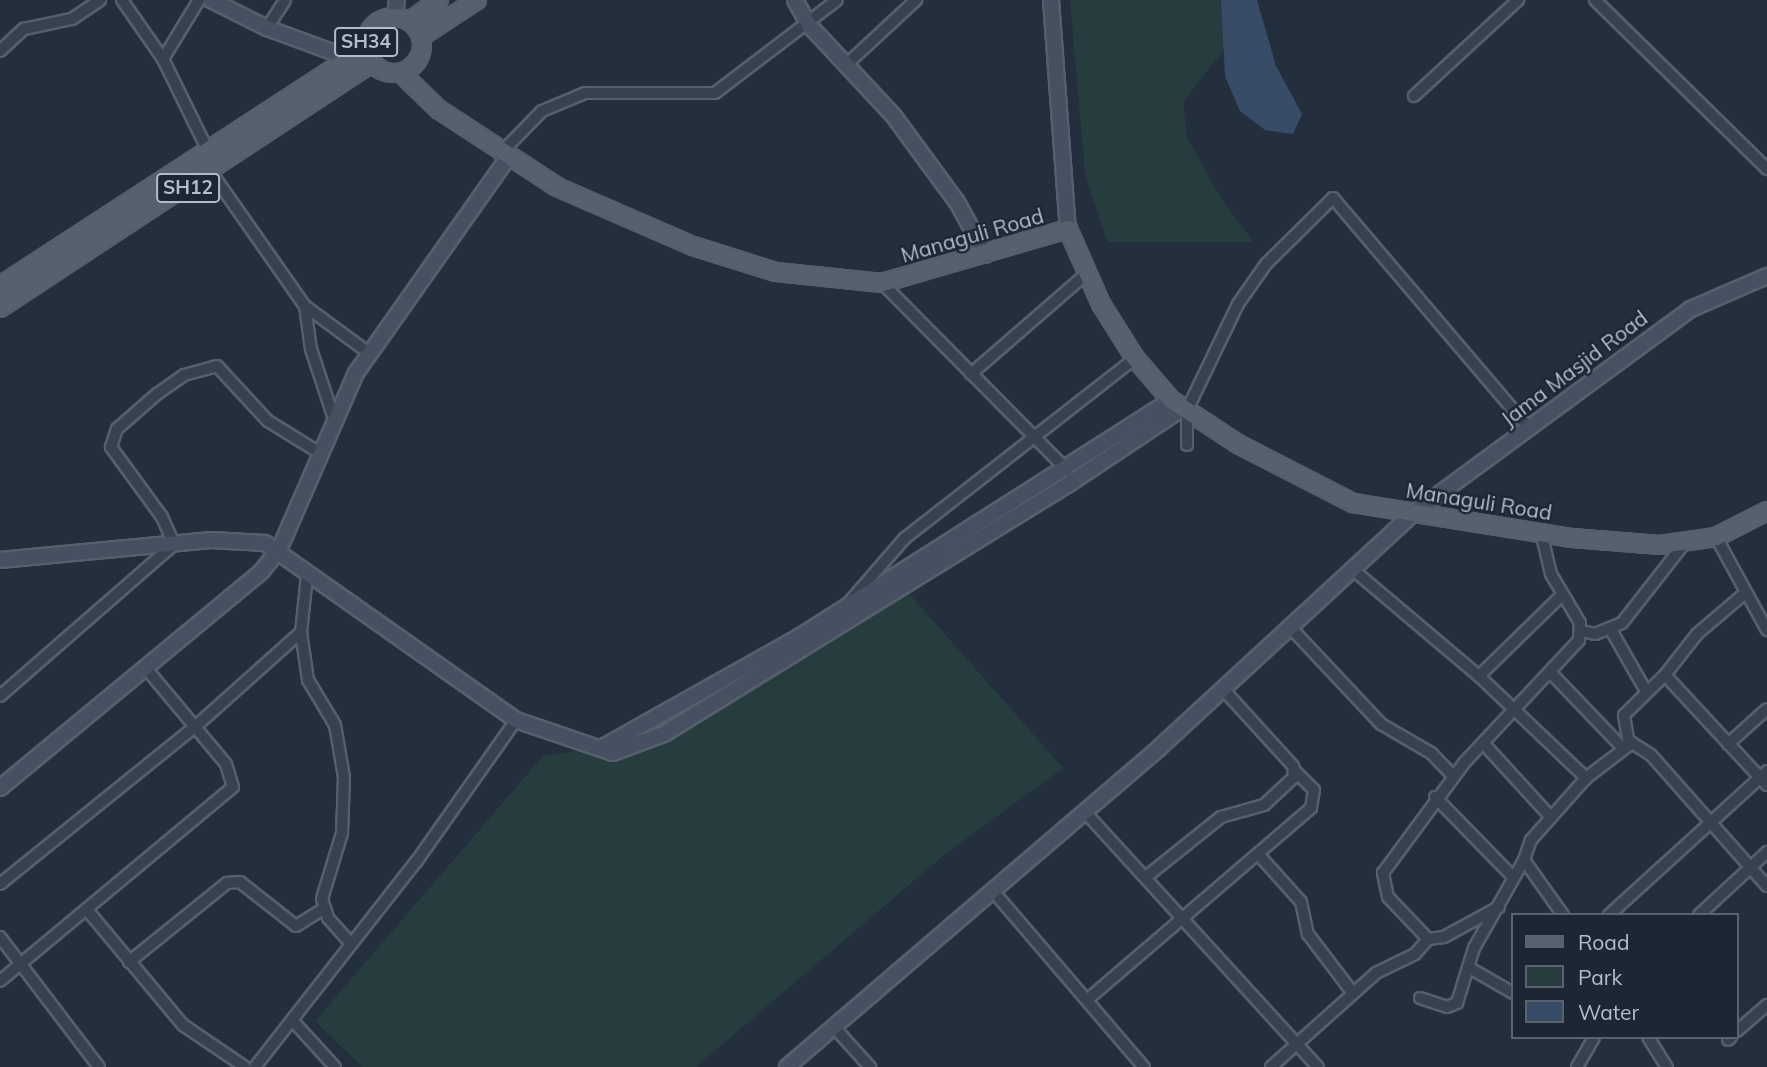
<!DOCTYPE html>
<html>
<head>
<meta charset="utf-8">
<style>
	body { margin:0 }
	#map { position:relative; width:1767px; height:1067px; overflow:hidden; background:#242f3e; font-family:Mulish,sans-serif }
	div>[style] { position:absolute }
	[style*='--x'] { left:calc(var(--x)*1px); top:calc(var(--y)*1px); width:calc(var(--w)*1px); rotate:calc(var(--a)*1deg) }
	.green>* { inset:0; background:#263c3f }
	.water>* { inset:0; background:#394c67 }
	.roads { filter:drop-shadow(2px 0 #565f6c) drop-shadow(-2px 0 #565f6c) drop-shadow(0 2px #565f6c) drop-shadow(0 -2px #565f6c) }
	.street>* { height:10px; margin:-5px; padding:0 5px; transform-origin:5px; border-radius:5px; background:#38414e }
	.secondary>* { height:14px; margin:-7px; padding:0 7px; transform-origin:7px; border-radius:7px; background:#465061 }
	.primary>* { height:16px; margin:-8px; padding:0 8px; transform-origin:8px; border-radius:8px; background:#56606e }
	.primary>.ring { margin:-8px; padding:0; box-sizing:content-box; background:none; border:16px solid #56606e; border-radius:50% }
	span { translate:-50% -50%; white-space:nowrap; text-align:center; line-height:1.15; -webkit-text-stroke:5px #1d2633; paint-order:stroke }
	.shield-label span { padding:2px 5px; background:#1d2633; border:2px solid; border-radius:5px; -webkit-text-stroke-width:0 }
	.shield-label { font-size:19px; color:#b4bcc9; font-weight:700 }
	.street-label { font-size:21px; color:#b4bcc9 }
	.legend { position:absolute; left:1511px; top:913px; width:228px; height:126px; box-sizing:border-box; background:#1d2633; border:2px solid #59626f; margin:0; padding:9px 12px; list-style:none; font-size:21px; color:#b4bcc9 }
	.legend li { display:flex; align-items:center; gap:14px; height:35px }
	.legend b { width:35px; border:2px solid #59626f }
</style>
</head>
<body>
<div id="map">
	<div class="green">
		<div style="clip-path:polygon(1070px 0,1221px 0,1225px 48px,1183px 102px,1187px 138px,1224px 203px,1254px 242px,1107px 242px,1085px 173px)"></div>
		<div style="clip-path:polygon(906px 590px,1063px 768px,944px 855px,696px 1067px,362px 1067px,315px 1021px,543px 756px,622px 744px,812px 635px)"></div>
	</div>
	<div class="water">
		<div style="clip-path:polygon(1221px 0,1257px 0,1276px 66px,1302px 114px,1293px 134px,1265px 130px,1240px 111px,1225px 76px)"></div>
	</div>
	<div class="roads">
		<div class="street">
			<div style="--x:122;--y:0;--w:72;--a:55.2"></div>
			<div style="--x:163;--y:59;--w:105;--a:63.9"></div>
			<div style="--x:1595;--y:0;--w:241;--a:44.5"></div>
			<div style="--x:267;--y:28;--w:33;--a:-57"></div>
			<div style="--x:0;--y:51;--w:33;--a:-43"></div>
			<div style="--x:24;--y:29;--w:49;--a:-11.8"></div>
			<div style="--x:72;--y:19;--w:34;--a:-34"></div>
			<div style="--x:163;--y:59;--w:69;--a:-58.6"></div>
			<div style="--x:846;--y:65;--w:96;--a:-42.9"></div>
			<div style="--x:1414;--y:96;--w:142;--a:-42.7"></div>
			<div style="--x:500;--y:154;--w:60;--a:-45.7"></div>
			<div style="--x:542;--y:111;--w:47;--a:-22.7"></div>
			<div style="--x:585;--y:93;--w:130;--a:0"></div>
			<div style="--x:715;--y:93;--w:153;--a:-37.3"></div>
			<div style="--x:211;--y:172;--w:164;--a:55"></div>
			<div style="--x:305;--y:306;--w:81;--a:36.4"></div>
			<div style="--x:882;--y:283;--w:263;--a:45.3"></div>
			<div style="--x:305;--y:306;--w:43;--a:82.1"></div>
			<div style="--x:311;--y:349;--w:71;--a:71.8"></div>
			<div style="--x:971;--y:374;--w:151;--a:-41"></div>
			<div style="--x:1187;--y:445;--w:35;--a:-90"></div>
			<div style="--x:1187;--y:410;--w:118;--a:-64.3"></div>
			<div style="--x:1238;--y:304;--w:49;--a:-55"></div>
			<div style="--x:1266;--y:264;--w:94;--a:-44.6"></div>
			<div style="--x:1333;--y:198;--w:302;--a:49.6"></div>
			<div style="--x:1716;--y:537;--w:106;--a:61.3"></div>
			<div style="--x:1351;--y:568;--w:167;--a:40.2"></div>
			<div style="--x:1479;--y:676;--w:148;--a:43.6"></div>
			<div style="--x:307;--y:576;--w:56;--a:96.1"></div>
			<div style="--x:301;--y:632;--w:49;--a:81.7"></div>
			<div style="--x:308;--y:680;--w:52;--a:59"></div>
			<div style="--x:335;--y:725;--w:53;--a:80.2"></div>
			<div style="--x:344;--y:777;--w:56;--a:92"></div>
			<div style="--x:342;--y:833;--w:69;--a:106.9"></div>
			<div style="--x:322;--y:899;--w:20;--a:72"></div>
			<div style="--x:328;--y:918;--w:31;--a:48"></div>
			<div style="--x:845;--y:607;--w:91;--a:-49"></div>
			<div style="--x:905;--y:538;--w:292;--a:-38"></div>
			<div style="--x:1290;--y:627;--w:133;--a:46.8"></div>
			<div style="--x:1381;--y:724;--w:58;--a:30.1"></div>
			<div style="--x:1431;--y:753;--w:32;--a:46"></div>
			<div style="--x:1611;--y:630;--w:70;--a:60.2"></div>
			<div style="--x:1582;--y:631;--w:13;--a:13"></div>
			<div style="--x:1595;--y:634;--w:29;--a:-22"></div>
			<div style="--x:1622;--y:623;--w:104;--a:-52"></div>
			<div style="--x:1550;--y:672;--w:103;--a:46.2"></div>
			<div style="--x:1665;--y:675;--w:52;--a:-52"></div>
			<div style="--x:1697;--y:634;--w:62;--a:-40.4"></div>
			<div style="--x:1479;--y:676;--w:117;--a:-44.3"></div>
			<div style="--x:0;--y:696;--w:231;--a:-41.1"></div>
			<div style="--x:174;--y:544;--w:30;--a:-114"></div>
			<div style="--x:162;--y:517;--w:87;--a:-126.1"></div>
			<div style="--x:111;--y:447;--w:19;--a:-72"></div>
			<div style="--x:117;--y:429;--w:53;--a:-41.2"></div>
			<div style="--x:157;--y:394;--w:33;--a:-35"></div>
			<div style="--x:184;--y:375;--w:34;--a:-15"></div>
			<div style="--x:217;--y:366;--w:75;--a:47.2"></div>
			<div style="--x:268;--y:421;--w:59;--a:31.8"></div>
			<div style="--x:1483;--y:743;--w:98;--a:47.5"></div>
			<div style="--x:1629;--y:744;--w:29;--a:-100"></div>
			<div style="--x:1624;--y:715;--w:57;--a:-44.3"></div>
			<div style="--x:1665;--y:675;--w:150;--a:47.2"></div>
			<div style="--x:1728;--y:744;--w:52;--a:-41.9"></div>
			<div style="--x:1435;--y:797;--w:110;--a:45.7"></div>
			<div style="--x:1085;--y:812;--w:345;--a:47.6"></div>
			<div style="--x:1258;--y:854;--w:64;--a:48.1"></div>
			<div style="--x:1301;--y:902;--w:33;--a:78"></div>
			<div style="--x:1308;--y:934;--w:73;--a:52.8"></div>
			<div style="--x:1146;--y:877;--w:96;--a:-38.7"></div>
			<div style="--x:1221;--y:817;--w:45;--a:-15.6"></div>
			<div style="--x:1264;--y:805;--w:41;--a:-43"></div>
			<div style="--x:1294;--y:777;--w:11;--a:-95"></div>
			<div style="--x:1293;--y:766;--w:104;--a:-132.3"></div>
			<div style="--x:0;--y:884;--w:252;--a:-38.9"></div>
			<div style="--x:196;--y:726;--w:141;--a:-41.8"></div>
			<div style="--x:993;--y:891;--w:232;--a:49.4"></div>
			<div style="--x:1499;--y:907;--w:63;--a:151.4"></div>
			<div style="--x:1444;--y:937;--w:16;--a:173"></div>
			<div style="--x:1428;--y:939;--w:58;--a:-133.6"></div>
			<div style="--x:1388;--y:897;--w:25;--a:-102"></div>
			<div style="--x:1383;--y:873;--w:137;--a:-53.6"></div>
			<div style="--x:1464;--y:763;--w:168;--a:-46.9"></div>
			<div style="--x:1579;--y:640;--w:17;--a:-87"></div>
			<div style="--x:1580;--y:623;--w:57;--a:-120.6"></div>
			<div style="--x:1551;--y:574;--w:43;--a:-103.4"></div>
			<div style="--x:88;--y:911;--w:148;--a:50.2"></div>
			<div style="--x:183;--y:1025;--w:75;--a:34.1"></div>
			<div style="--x:1563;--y:915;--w:67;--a:-125.3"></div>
			<div style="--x:1524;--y:860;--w:21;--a:-71"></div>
			<div style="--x:1531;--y:840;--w:83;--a:-48.4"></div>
			<div style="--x:1586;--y:778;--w:58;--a:-37.3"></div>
			<div style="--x:1632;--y:743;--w:22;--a:32"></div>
			<div style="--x:1651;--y:755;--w:175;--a:48.5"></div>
			<div style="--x:1609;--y:915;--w:214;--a:-42.3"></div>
			<div style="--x:1699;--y:915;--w:93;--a:-42.8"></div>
			<div style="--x:0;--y:937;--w:163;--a:52.7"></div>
			<div style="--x:129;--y:962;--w:126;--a:-38.9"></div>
			<div style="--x:227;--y:883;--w:13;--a:-4"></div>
			<div style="--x:240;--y:882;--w:71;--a:38.2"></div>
			<div style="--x:296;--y:926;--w:34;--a:-32"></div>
			<div style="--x:1468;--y:967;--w:52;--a:30"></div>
			<div style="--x:0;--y:981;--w:303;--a:-39.8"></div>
			<div style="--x:233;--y:787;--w:24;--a:-107"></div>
			<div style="--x:226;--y:764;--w:126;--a:-129.9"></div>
			<div style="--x:1420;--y:998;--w:28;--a:18"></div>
			<div style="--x:1447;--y:1007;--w:11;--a:-22"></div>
			<div style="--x:1457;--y:1003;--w:58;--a:-72.8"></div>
			<div style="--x:1474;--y:948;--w:101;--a:-60.4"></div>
			<div style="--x:1087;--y:1000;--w:295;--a:-40.6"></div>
			<div style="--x:1311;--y:808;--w:18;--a:-81"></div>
			<div style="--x:1314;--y:790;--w:27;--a:-135"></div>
			<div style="--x:293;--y:1021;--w:62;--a:47.6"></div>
			<div style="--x:834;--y:1027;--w:54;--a:48"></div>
			<div style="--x:1737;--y:1031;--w:40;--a:-41"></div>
			<div style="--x:1648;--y:1037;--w:36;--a:58"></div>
			<div style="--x:1728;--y:1040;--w:4;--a:-45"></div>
			<div style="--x:255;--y:1067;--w:261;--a:-51.9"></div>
			<div style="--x:416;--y:862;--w:174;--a:-54.8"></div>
			<div style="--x:1271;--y:1067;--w:141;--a:-41.8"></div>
			<div style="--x:1376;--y:973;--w:43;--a:-26"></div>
			<div style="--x:1415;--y:954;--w:20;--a:-49"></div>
			<div style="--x:1577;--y:1067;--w:34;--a:-60"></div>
		</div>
		<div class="secondary">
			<div style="--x:211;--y:0;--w:63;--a:26.6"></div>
			<div style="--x:267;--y:28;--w:84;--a:20.2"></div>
			<div style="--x:795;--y:0;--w:29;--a:61"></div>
			<div style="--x:809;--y:25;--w:123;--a:47"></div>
			<div style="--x:893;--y:115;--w:108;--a:53.7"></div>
			<div style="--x:957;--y:202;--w:60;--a:61.3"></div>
			<div style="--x:1051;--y:0;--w:230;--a:85.8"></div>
			<div style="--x:395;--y:16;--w:16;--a:-83"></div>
			<div style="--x:0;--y:560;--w:212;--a:-5.4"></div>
			<div style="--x:211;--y:540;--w:54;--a:3.2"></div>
			<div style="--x:265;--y:543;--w:307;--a:35.2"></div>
			<div style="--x:516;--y:720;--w:102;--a:18.8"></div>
			<div style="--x:613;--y:753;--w:54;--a:-20.4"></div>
			<div style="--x:664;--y:734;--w:476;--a:-31.7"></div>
			<div style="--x:1069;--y:484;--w:137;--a:-33.7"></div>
			<div style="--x:601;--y:748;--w:227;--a:-29.3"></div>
			<div style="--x:799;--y:637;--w:441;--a:-32.5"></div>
			<div style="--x:0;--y:788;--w:339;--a:-39.6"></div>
			<div style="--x:261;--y:572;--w:28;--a:-51"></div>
			<div style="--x:279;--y:550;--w:193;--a:-66.5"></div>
			<div style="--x:356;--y:373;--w:262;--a:-54.8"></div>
			<div style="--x:787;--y:1067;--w:490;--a:-40.6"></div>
			<div style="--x:1159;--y:748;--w:350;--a:-42.7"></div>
			<div style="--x:1416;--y:511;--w:341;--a:-36.3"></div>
			<div style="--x:1691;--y:309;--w:83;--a:-23.5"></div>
		</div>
		<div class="primary">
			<div class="ring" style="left:366px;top:17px;width:40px;height:40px"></div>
			<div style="--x:410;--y:21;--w:36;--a:-36"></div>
			<div style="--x:422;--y:36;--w:66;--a:-33.2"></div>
			<div style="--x:401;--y:73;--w:52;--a:44.2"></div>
			<div style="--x:438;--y:109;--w:142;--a:33.2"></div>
			<div style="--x:557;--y:187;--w:148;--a:23.5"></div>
			<div style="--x:693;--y:246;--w:87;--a:17.4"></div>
			<div style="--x:776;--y:272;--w:107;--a:5.9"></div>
			<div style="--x:882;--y:283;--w:194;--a:-16.2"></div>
			<div style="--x:1068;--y:229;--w:82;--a:66.3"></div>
			<div style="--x:1101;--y:304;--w:64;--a:57.8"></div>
			<div style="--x:1135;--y:358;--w:55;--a:49.4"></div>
			<div style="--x:1171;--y:400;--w:80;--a:33.3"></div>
			<div style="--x:1238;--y:444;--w:129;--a:27.2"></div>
			<div style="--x:1353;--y:503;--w:222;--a:9.1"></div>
			<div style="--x:1572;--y:538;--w:88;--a:4.5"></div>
			<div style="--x:1660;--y:545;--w:57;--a:-8.1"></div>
			<div style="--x:1716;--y:537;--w:57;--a:-27"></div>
			<div style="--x:0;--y:286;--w:437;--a:-33.1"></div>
			<div style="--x:0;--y:308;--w:445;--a:-33.4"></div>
		</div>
	</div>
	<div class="shield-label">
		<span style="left:366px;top:42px">SH34</span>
		<span style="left:188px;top:188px">SH12</span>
	</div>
	<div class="street-label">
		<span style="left:972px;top:235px;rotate:-16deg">Managuli Road</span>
		<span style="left:1574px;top:368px;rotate:-37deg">Jama Masjid Road</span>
		<span style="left:1479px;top:501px;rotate:9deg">Managuli Road</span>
	</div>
	<ul class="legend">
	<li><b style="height:9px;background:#56606e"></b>Road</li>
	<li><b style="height:19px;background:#263c3f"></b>Park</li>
	<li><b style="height:19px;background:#394c67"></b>Water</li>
	</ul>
</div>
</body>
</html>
